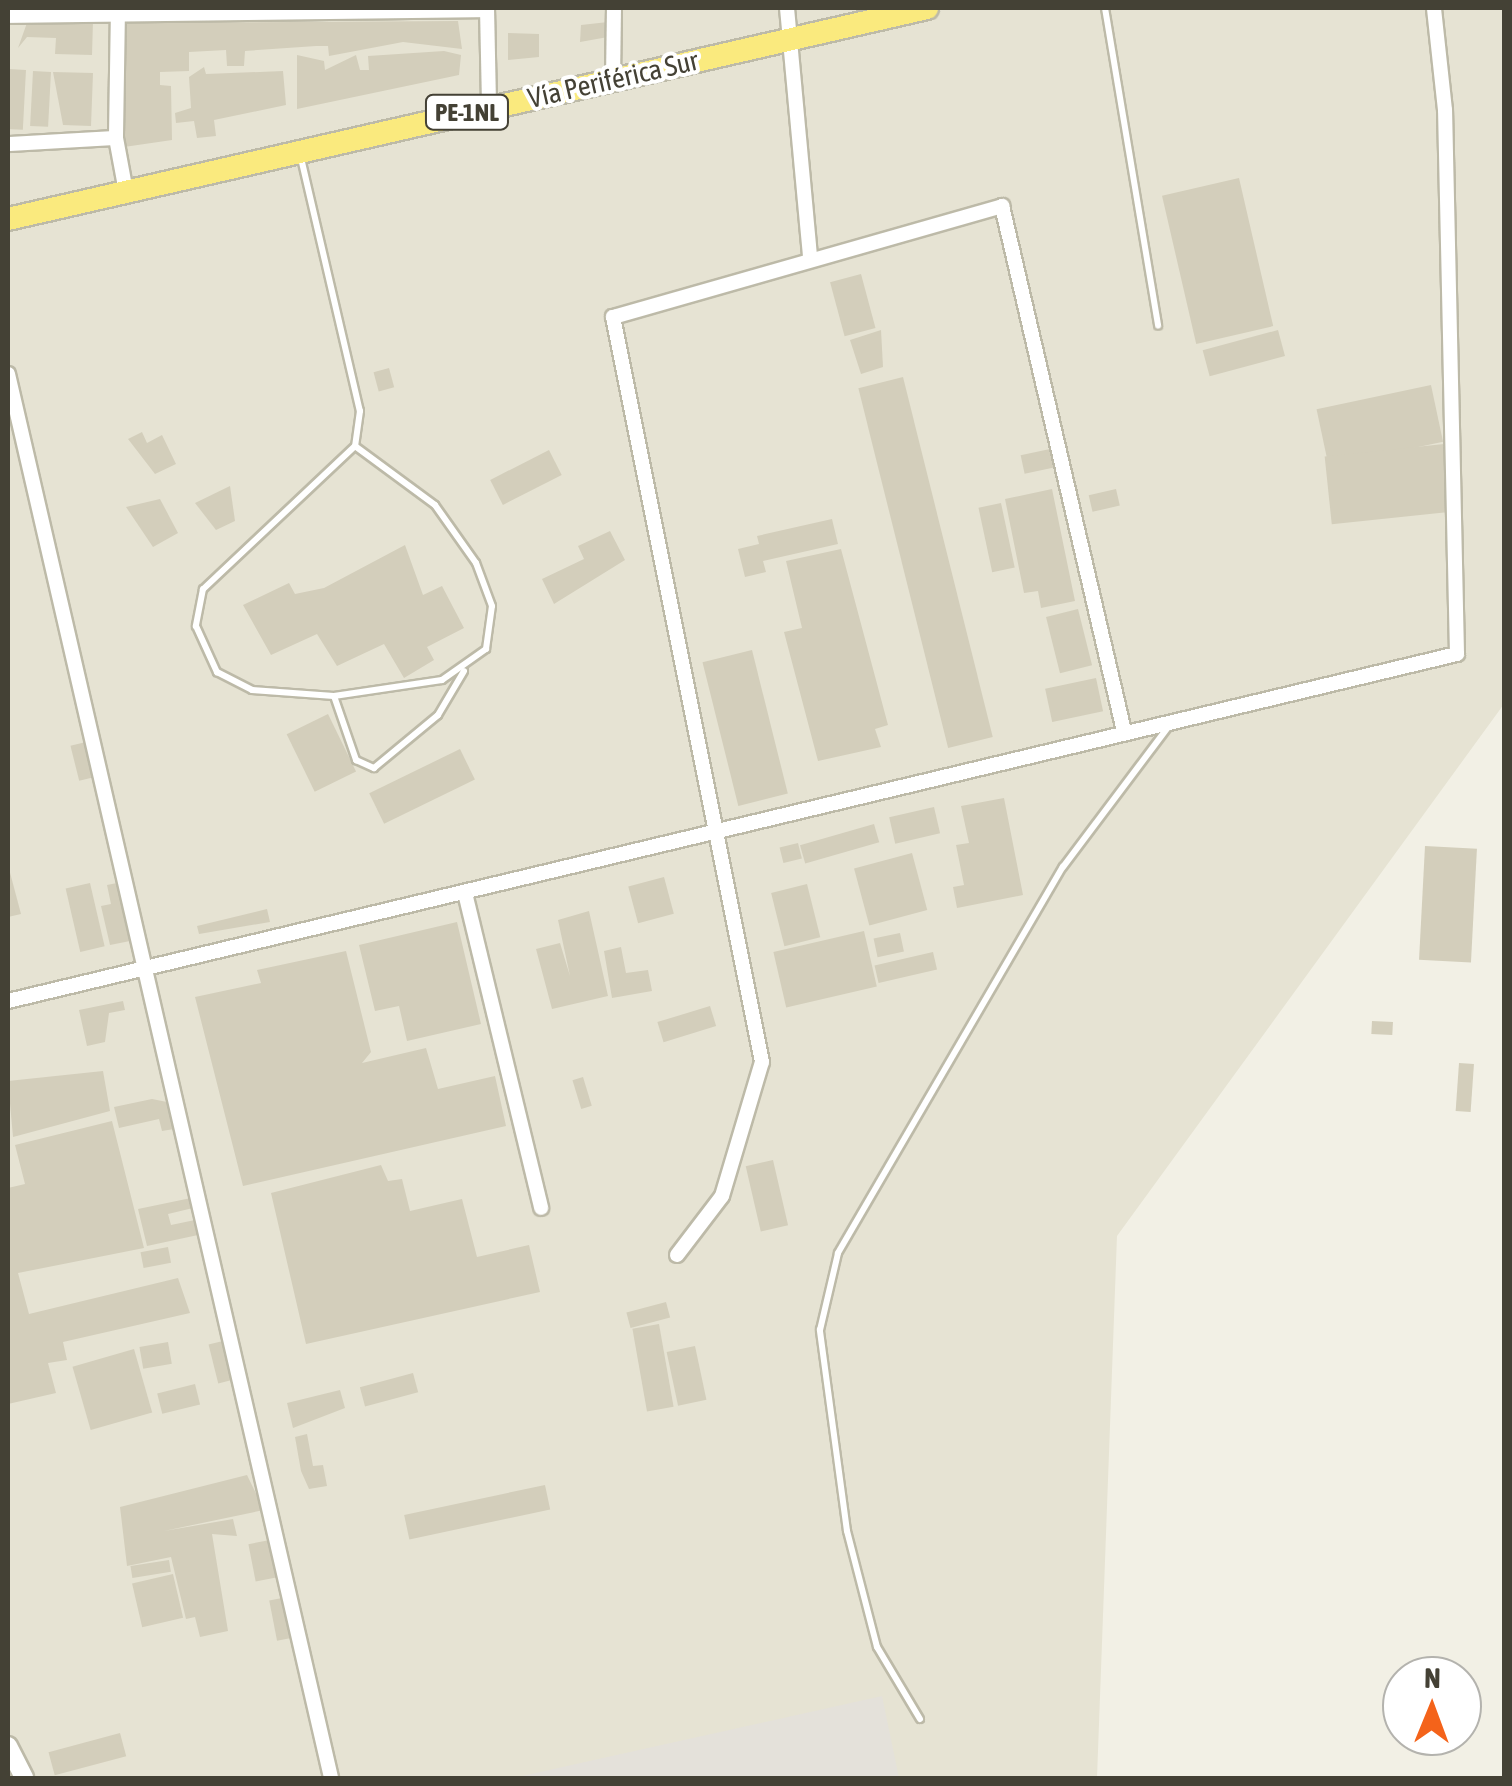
<!DOCTYPE html>
<html>
<head>
<meta charset="utf-8">
<style>
	body { margin:0 }
	#map { position:relative; width:1512px; height:1786px; overflow:hidden; background:#f2f0e5; font-family:"Asap Condensed",sans-serif }
	div>[style] { position:absolute }
	[style*='--x'] { left:calc(var(--x)*1px); top:calc(var(--y)*1px); width:calc(var(--w)*1px); rotate:calc(var(--a)*1deg) }
	.residential>* { inset:0; background:#e6e3d3 }
	.industrial>* { inset:0; background:#e4e1da }
	.building>* { inset:0; background:#d3cebb; transform-origin:0 0 }
	.roads { filter:drop-shadow(2px 0 #bdbaa8) drop-shadow(-2px 0 #bdbaa8) drop-shadow(0 2px #bdbaa8) drop-shadow(0 -2px #bdbaa8) }
	.service>* { height:6px; margin:-3px; padding:0 3px; transform-origin:3px; border-radius:3px; background:#fff }
	.minor>* { height:14px; margin:-7px; padding:0 7px; transform-origin:7px; border-radius:7px; background:#fff }
	.tertiary>* { height:18px; margin:-9px; padding:0 9px; transform-origin:9px; border-radius:9px; background:#fff }
	.trunk>* { height:22px; margin:-11px; padding:0 11px; transform-origin:11px; border-radius:11px; background:#faea7e }
	span { translate:-50% -50%; white-space:nowrap; text-align:center; line-height:1.15; -webkit-text-stroke:8px #fff; paint-order:stroke }
	.shield-label span { padding:2px 8px; background:#fff; border:2px solid; border-radius:8px; -webkit-text-stroke-width:0 }
	.shield-label { font-size:25px; color:#444135; font-weight:700 }
	.street-label { font-size:28px; color:#444135 }
	.frame { position:absolute; inset:0; border:10px solid #444135; pointer-events:none }
	.north { position:absolute; left:1382px; top:1656px; width:100px; height:100px; box-sizing:border-box; background:#fff; border:2px solid #b4b3ae; border-radius:50%; rotate:1deg; font-size:28px; font-weight:700; line-height:40px; text-align:center; color:#444135 }
	.north::after { content:''; display:block; margin:auto; width:35px; height:45px; background:#f4631a; clip-path:polygon(50% 0,100% 100%,50% 72%,0 100%) }
</style>
</head>
<body>
<div id="map">
	<div class="residential">
		<div style="clip-path:polygon(8px 8px,1504px 8px,1504px 704px,1117px 1236px,1097px 1778px,8px 1778px)"></div>
	</div>
	<div class="industrial">
		<div style="clip-path:polygon(882px 1696px,899px 1778px,513px 1778px)"></div>
	</div>
	<div class="building">
		<div style="clip-path:polygon(28px 20px,93px 21px,92px 55px,55px 54px,56px 38px,27px 37px,18px 48px)"></div>
		<div style="clip-path:polygon(458px 21px,462px 49px,403px 42px,329px 56px,328px 46px,316px 46px,245px 51px,244px 66px,227px 66px,226px 50px,189px 52px,189px 71px,160px 72px,160px 85px,171px 86px,172px 140px,124px 147px,124px 23px)"></div>
		<div style="clip-path:polygon(608px 22px,608px 37px,580px 42px,581px 25px)"></div>
		<div style="clip-path:polygon(508px 33px,539px 34px,539px 57px,508px 60px)"></div>
		<div style="clip-path:polygon(444px 51px,461px 55px,459px 75px,297px 109px,297px 55px,324px 61px,325px 70px,356px 55px,360px 70px,369px 70px,368px 56px)"></div>
		<div style="clip-path:polygon(204px 67px,206px 74px,283px 71px,286px 105px,214px 120px,216px 136px,197px 138px,194px 121px,176px 123px,175px 113px,191px 108px,189px 77px)"></div>
		<div style="left:8px;top:69px;width:18px;height:60px;rotate:3deg"></div>
		<div style="left:33px;top:71px;width:18px;height:55px;rotate:3deg"></div>
		<div style="clip-path:polygon(53px 72px,93px 73px,91px 126px,63px 125px)"></div>
		<div style="left:1239px;top:178px;width:152px;height:79px;rotate:77deg"></div>
		<div style="left:861px;top:274px;width:56px;height:32px;rotate:75deg"></div>
		<div style="clip-path:polygon(881px 330px,883px 367px,861px 374px,850px 340px)"></div>
		<div style="left:1278px;top:330px;width:27px;height:78px;rotate:75deg"></div>
		<div style="left:389px;top:368px;width:20px;height:16px;rotate:75deg"></div>
		<div style="left:903px;top:377px;width:371px;height:46px;rotate:76deg"></div>
		<div style="left:1431px;top:385px;width:58px;height:117px;rotate:78deg"></div>
		<div style="clip-path:polygon(142px 432px,147px 443px,162px 435px,176px 464px,155px 474px,128px 439px)"></div>
		<div style="left:1444px;top:444px;width:68px;height:120px;rotate:84deg"></div>
		<div style="left:1050px;top:449px;width:19px;height:30px;rotate:78deg"></div>
		<div style="left:549px;top:450px;width:28px;height:66px;rotate:63deg"></div>
		<div style="clip-path:polygon(230px 486px,235px 521px,216px 530px,195px 503px)"></div>
		<div style="clip-path:polygon(1052px 489px,1075px 601px,1041px 608px,1038px 591px,1024px 593px,1005px 499px)"></div>
		<div style="left:1116px;top:489px;width:17px;height:28px;rotate:77deg"></div>
		<div style="clip-path:polygon(160px 499px,178px 533px,153px 547px,126px 507px)"></div>
		<div style="left:1001px;top:503px;width:66px;height:23px;rotate:78deg"></div>
		<div style="clip-path:polygon(832px 519px,838px 544px,763px 561px,766px 572px,745px 577px,738px 549px,759px 544px,757px 536px)"></div>
		<div style="clip-path:polygon(610px 531px,625px 560px,554px 604px,542px 579px,584px 559px,578px 546px)"></div>
		<div style="clip-path:polygon(405px 545px,423px 595px,442px 586px,464px 628px,427px 647px,434px 660px,404px 678px,384px 644px,337px 666px,317px 634px,271px 655px,243px 605px,289px 583px,295px 594px,324px 588px)"></div>
		<div style="clip-path:polygon(841px 549px,888px 725px,875px 729px,881px 747px,818px 761px,784px 632px,802px 628px,786px 561px)"></div>
		<div style="left:1078px;top:609px;width:58px;height:33px;rotate:76deg"></div>
		<div style="left:752px;top:650px;width:148px;height:51px;rotate:76deg"></div>
		<div style="left:1096px;top:678px;width:34px;height:52px;rotate:78deg"></div>
		<div style="left:328px;top:714px;width:64px;height:46px;rotate:64deg"></div>
		<div style="left:86px;top:742px;width:36px;height:16px;rotate:76deg"></div>
		<div style="left:460px;top:749px;width:34px;height:101px;rotate:64deg"></div>
		<div style="clip-path:polygon(1004px 798px,1023px 895px,957px 908px,953px 887px,964px 885px,956px 845px,969px 843px,961px 806px)"></div>
		<div style="left:934px;top:807px;width:27px;height:46px;rotate:77deg"></div>
		<div style="left:874px;top:824px;width:19px;height:77px;rotate:74deg"></div>
		<div style="left:798px;top:843px;width:16px;height:19px;rotate:76deg"></div>
		<div style="left:1425px;top:846px;width:52px;height:114px;rotate:3deg"></div>
		<div style="left:912px;top:853px;width:59px;height:60px;rotate:75deg"></div>
		<div style="clip-path:polygon(8px 865px,21px 914px,8px 917px)"></div>
		<div style="left:664px;top:877px;width:38px;height:37px;rotate:75deg"></div>
		<div style="clip-path:polygon(122px 882px,135px 940px,110px 945px,101px 906px,111px 904px,107px 885px)"></div>
		<div style="left:90px;top:883px;width:65px;height:25px;rotate:77deg"></div>
		<div style="left:807px;top:884px;width:55px;height:37px;rotate:76deg"></div>
		<div style="clip-path:polygon(267px 909px,270px 922px,199px 934px,197px 926px)"></div>
		<div style="clip-path:polygon(589px 911px,608px 996px,552px 1009px,536px 949px,560px 943px,570px 976px,558px 920px)"></div>
		<div style="clip-path:polygon(457px 922px,481px 1024px,407px 1041px,399px 1006px,375px 1011px,359px 945px)"></div>
		<div style="left:864px;top:931px;width:57px;height:93px;rotate:77deg"></div>
		<div style="left:900px;top:933px;width:19px;height:27px;rotate:78deg"></div>
		<div style="clip-path:polygon(621px 947px,626px 973px,648px 970px,652px 991px,612px 998px,604px 951px)"></div>
		<div style="clip-path:polygon(346px 951px,371px 1052px,362px 1063px,426px 1048px,438px 1089px,495px 1076px,506px 1126px,243px 1186px,195px 997px,261px 983px,257px 970px)"></div>
		<div style="left:933px;top:952px;width:18px;height:60px;rotate:77deg"></div>
		<div style="clip-path:polygon(123px 1001px,125px 1010px,109px 1013px,105px 1042px,87px 1046px,79px 1010px)"></div>
		<div style="left:710px;top:1006px;width:21px;height:55px;rotate:73deg"></div>
		<div style="left:1372px;top:1021px;width:21px;height:13px;rotate:3deg"></div>
		<div style="left:1459px;top:1063px;width:15px;height:48px;rotate:4deg"></div>
		<div style="clip-path:polygon(103px 1071px,110px 1111px,13px 1137px,8px 1081px)"></div>
		<div style="left:583px;top:1077px;width:30px;height:11px;rotate:73deg"></div>
		<div style="clip-path:polygon(152px 1099px,167px 1102px,174px 1129px,162px 1131px,159px 1119px,119px 1128px,114px 1107px)"></div>
		<div style="clip-path:polygon(112px 1121px,144px 1248px,18px 1273px,29px 1314px,178px 1278px,190px 1313px,63px 1342px,67px 1360px,48px 1363px,56px 1393px,8px 1404px,8px 1188px,25px 1184px,15px 1145px)"></div>
		<div style="left:773px;top:1160px;width:67px;height:28px;rotate:77deg"></div>
		<div style="clip-path:polygon(381px 1165px,388px 1181px,402px 1179px,410px 1211px,462px 1199px,477px 1257px,529px 1245px,540px 1292px,306px 1344px,271px 1193px)"></div>
		<div style="clip-path:polygon(191px 1198px,193px 1208px,168px 1214px,171px 1225px,195px 1220px,198px 1235px,147px 1246px,138px 1209px)"></div>
		<div style="left:168px;top:1247px;width:16px;height:28px;rotate:79deg"></div>
		<div style="left:666px;top:1302px;width:16px;height:41px;rotate:75deg"></div>
		<div style="left:659px;top:1324px;width:84px;height:27px;rotate:80deg"></div>
		<div style="left:227px;top:1340px;width:40px;height:19px;rotate:76deg"></div>
		<div style="left:168px;top:1342px;width:22px;height:29px;rotate:80deg"></div>
		<div style="left:695px;top:1346px;width:55px;height:29px;rotate:78deg"></div>
		<div style="left:134px;top:1349px;width:66px;height:64px;rotate:74deg"></div>
		<div style="left:413px;top:1373px;width:20px;height:55px;rotate:75deg"></div>
		<div style="left:195px;top:1384px;width:21px;height:39px;rotate:76deg"></div>
		<div style="clip-path:polygon(340px 1390px,345px 1408px,293px 1428px,287px 1403px)"></div>
		<div style="clip-path:polygon(307px 1434px,313px 1466px,323px 1465px,327px 1486px,309px 1489px,301px 1471px,295px 1437px)"></div>
		<div style="clip-path:polygon(247px 1475px,264px 1510px,164px 1531px,233px 1519px,237px 1536px,212px 1534px,228px 1631px,200px 1637px,195px 1617px,186px 1619px,171px 1557px,127px 1566px,120px 1507px)"></div>
		<div style="left:545px;top:1485px;width:25px;height:144px;rotate:78deg"></div>
		<div style="left:270px;top:1540px;width:38px;height:22px;rotate:79deg"></div>
		<div style="left:169px;top:1560px;width:12px;height:39px;rotate:81deg"></div>
		<div style="left:173px;top:1574px;width:45px;height:42px;rotate:77deg"></div>
		<div style="left:282px;top:1598px;width:41px;height:13px;rotate:79deg"></div>
		<div style="left:120px;top:1733px;width:24px;height:74px;rotate:75deg"></div>
	</div>
	<div class="roads">
		<div class="service">
			<div style="--x:1105;--y:8;--w:322;--a:80.5"></div>
			<div style="--x:301;--y:158;--w:260;--a:76.9"></div>
			<div style="--x:360;--y:411;--w:35;--a:98"></div>
			<div style="--x:355;--y:446;--w:209;--a:136.7"></div>
			<div style="--x:203;--y:589;--w:38;--a:101"></div>
			<div style="--x:196;--y:626;--w:51;--a:65.5"></div>
			<div style="--x:217;--y:672;--w:39;--a:27"></div>
			<div style="--x:252;--y:690;--w:82;--a:4.2"></div>
			<div style="--x:334;--y:696;--w:109;--a:-8.4"></div>
			<div style="--x:442;--y:680;--w:54;--a:-35.2"></div>
			<div style="--x:486;--y:649;--w:43;--a:-82.1"></div>
			<div style="--x:492;--y:606;--w:46;--a:-110.4"></div>
			<div style="--x:476;--y:563;--w:71;--a:-125.3"></div>
			<div style="--x:435;--y:505;--w:99;--a:-143.6"></div>
			<div style="--x:334;--y:696;--w:68;--a:71"></div>
			<div style="--x:356;--y:760;--w:20;--a:24"></div>
			<div style="--x:374;--y:768;--w:83;--a:-39.6"></div>
			<div style="--x:438;--y:715;--w:51;--a:-59.4"></div>
			<div style="--x:920;--y:1719;--w:84;--a:-120.8"></div>
			<div style="--x:877;--y:1647;--w:120;--a:-104.5"></div>
			<div style="--x:847;--y:1531;--w:203;--a:-97.7"></div>
			<div style="--x:820;--y:1330;--w:79;--a:-76.8"></div>
			<div style="--x:838;--y:1253;--w:447;--a:-59.8"></div>
			<div style="--x:1063;--y:867;--w:176;--a:-53.1"></div>
		</div>
		<div class="minor">
			<div style="--x:118;--y:8;--w:130;--a:90.9"></div>
			<div style="--x:116;--y:138;--w:55;--a:79.5"></div>
			<div style="--x:487;--y:8;--w:99;--a:88.8"></div>
			<div style="--x:787;--y:8;--w:251;--a:84.7"></div>
			<div style="--x:8;--y:16;--w:479;--a:-0.7"></div>
			<div style="--x:613;--y:79;--w:71;--a:-89.2"></div>
			<div style="--x:8;--y:144;--w:108;--a:-3.2"></div>
			<div style="--x:8;--y:374;--w:1441;--a:77.04"></div>
			<div style="--x:465;--y:893;--w:324;--a:76.4"></div>
			<div style="--x:8;--y:1001;--w:1490;--a:-13.47"></div>
			<div style="--x:1457;--y:654;--w:544;--a:-91.26"></div>
			<div style="--x:1445;--y:110;--w:103;--a:-96.2"></div>
			<div style="--x:677;--y:1255;--w:74;--a:-52.7"></div>
			<div style="--x:722;--y:1196;--w:140;--a:-73.4"></div>
			<div style="--x:762;--y:1062;--w:760;--a:-101.31"></div>
			<div style="--x:613;--y:317;--w:405;--a:-15.9"></div>
			<div style="--x:1002;--y:206;--w:539;--a:76.92"></div>
		</div>
		<div class="tertiary">
			<div style="--x:8;--y:1746;--w:36;--a:63"></div>
		</div>
		<div class="trunk">
			<div style="--x:8;--y:219;--w:943;--a:-12.93"></div>
		</div>
	</div>
	<div class="shield-label">
		<span style="left:467px;top:112px">PE-1NL</span>
	</div>
	<div class="street-label">
		<span style="left:613px;top:79px;rotate:-13deg">Vía Periférica Sur</span>
	</div>
	<div class="frame"></div>
	<div class="north">N</div>
</div>
</body>
</html>
